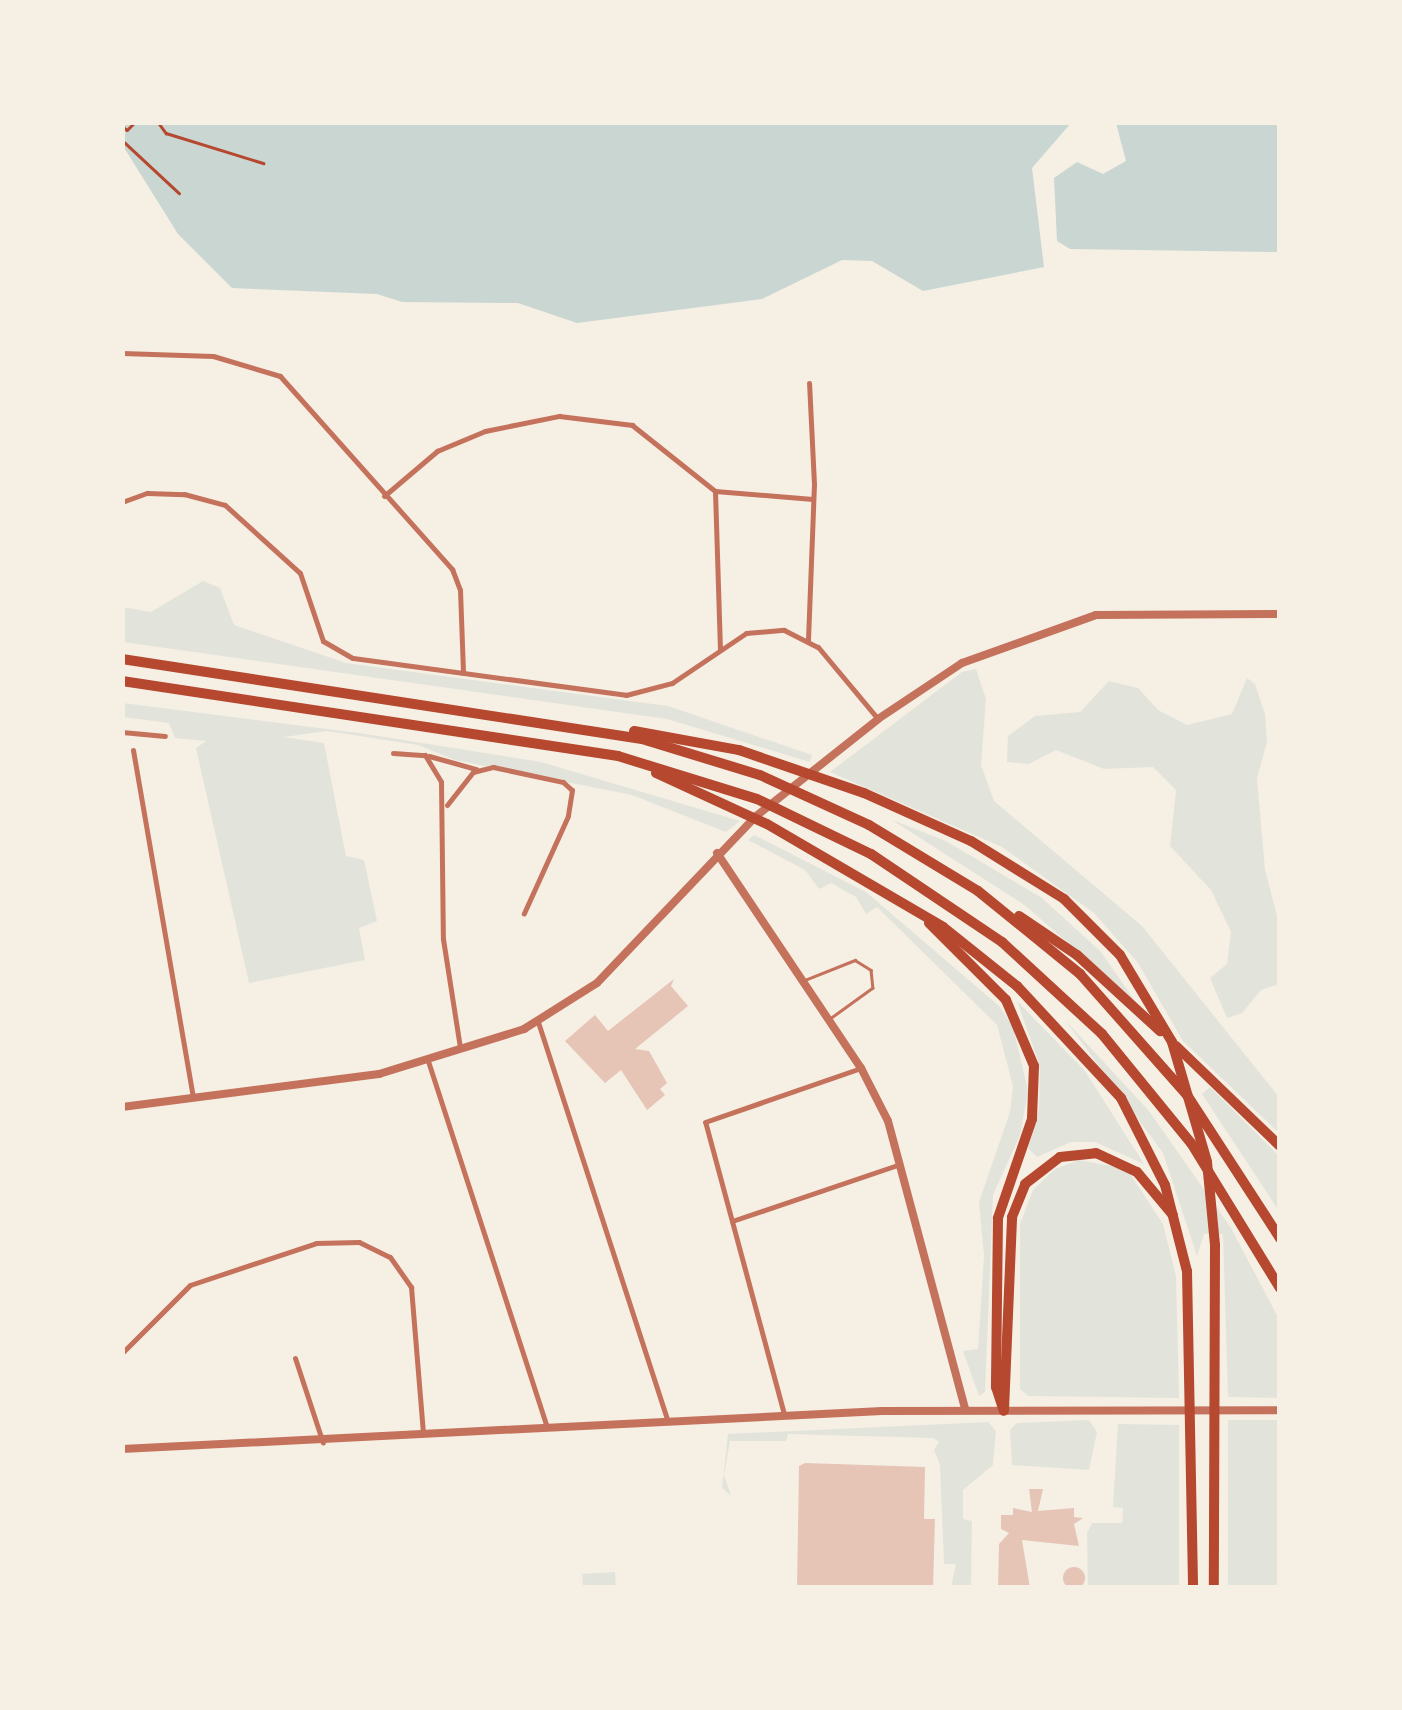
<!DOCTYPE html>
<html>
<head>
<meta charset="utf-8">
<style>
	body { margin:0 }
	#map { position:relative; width:1402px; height:1710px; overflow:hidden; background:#f6efe4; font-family:Overpass,sans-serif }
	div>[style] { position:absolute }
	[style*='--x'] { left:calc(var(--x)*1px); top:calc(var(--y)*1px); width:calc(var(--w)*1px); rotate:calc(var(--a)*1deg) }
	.green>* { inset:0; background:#e2e4dc; transform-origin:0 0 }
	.water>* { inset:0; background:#c9d6d2 }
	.building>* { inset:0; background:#e6c5b7 }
	.round { border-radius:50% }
	.path>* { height:2.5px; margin:-1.25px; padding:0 1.25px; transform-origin:1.25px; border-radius:1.25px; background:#b5482f }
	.service>* { height:2.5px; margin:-1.25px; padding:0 1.25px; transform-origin:1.25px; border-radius:1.25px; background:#c5725c }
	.minor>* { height:5px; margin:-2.5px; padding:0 2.5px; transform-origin:2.5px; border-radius:2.5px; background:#c5725c }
	.tertiary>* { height:8px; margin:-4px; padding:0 4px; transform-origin:4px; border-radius:4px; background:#c5725c }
	.motorway>* { height:10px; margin:-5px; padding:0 5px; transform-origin:5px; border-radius:5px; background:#b5482f }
	span { translate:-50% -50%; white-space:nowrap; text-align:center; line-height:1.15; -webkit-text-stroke:8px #f6efe4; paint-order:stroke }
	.frame { position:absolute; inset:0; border:125px solid #f6efe4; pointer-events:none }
</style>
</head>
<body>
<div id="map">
	<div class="green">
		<div style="clip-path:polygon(203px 581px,220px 588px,234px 625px,346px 663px,668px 706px,812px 755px,810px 762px,667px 719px,123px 642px,123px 607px,151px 612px)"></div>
		<div style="clip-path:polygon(976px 669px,986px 699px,981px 765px,994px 801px,1142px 926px,1279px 1097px,1279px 1133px,1183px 1041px,1138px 963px,1094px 913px,1002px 847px,830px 772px,962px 672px)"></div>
		<div style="clip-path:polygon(1247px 678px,1255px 684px,1265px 714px,1267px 742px,1257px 778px,1265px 870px,1279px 923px,1279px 984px,1261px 990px,1242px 1013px,1227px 1018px,1210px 978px,1227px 964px,1231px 932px,1211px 890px,1170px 846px,1176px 790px,1153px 767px,1104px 769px,1056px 750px,1029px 764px,1007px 762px,1008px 736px,1035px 716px,1080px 712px,1109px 681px,1138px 688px,1158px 710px,1187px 725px,1232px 714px)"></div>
		<div style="clip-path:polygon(123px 703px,366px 734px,541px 762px,740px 821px,726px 832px,632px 795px,455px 760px,418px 745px,327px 731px,284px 737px,324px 743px,346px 856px,364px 860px,377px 921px,359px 928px,365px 960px,249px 983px,196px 748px,206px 741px,175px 738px,169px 723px,123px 717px)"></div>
		<div style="clip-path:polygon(892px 820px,946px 841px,1042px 898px,1101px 952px,1137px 1004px,1026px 906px)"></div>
		<div style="clip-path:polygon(754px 835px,866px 892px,999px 1006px,1013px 1027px,1028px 1091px,1020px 1135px,993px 1195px,985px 1392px,979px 1396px,963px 1351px,978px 1349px,984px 1256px,979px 1202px,1010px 1112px,1013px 1086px,997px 1025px,877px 907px,866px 914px,856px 897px,831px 883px,819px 889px,805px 870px,748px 840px)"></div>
		<div style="clip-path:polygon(1017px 1001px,1085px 1071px,1144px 1164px,1095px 1142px,1071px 1142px,1037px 1157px,1028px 1148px,1039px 1109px,1040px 1066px)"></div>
		<div style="clip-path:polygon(1065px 1020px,1149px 1111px,1231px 1228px,1279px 1319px,1279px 1398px,1228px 1397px,1223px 1234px,1204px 1234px,1197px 1256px,1163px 1153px)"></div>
		<div style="clip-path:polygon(1210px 1087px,1279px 1156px,1279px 1211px,1202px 1094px)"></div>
		<div style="clip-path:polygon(1079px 1160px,1127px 1169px,1163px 1224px,1176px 1276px,1179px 1398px,1028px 1396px,1020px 1389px,1020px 1224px,1033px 1190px,1055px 1169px)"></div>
		<div style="clip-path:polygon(1089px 1420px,1097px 1432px,1089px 1470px,1012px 1465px,1010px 1430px,1017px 1423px)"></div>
		<div style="left:1228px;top:1420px;width:51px;height:167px"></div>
		<div style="clip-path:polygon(988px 1422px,996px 1431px,993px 1465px,963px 1490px,963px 1519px,972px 1521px,971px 1587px,951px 1587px,956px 1564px,944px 1564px,940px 1465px,934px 1450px,939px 1442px,933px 1438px,788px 1434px,786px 1441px,730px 1441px,724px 1475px,731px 1496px,722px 1488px,728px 1434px)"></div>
		<div style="clip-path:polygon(1118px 1424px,1179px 1425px,1179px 1587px,1088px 1587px,1087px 1533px,1092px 1523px,1122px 1523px,1123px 1508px,1113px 1507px)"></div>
		<div style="clip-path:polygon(615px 1572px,616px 1587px,583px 1587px,582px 1574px)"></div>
	</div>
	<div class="water">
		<div style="clip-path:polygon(122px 123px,1071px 123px,1032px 168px,1044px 267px,923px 291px,872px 261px,842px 260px,762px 299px,577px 323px,518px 303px,402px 302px,377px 294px,232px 288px,178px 234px,123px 146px)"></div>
		<div style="clip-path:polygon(1116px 123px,1279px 123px,1279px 252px,1070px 249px,1057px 241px,1054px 178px,1077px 162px,1103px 174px,1126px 161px)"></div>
	</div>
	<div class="building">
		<div style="clip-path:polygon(674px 979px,671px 986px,688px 1006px,635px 1049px,649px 1051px,667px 1083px,660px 1089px,665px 1095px,647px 1110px,621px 1070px,605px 1083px,565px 1041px,595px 1015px,608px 1031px)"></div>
		<div style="clip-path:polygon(805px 1463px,925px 1467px,924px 1519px,935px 1519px,933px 1588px,797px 1588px,799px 1466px)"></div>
		<div style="clip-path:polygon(1029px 1489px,1043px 1489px,1038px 1511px,1074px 1508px,1074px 1517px,1083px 1518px,1074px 1524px,1079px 1546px,1022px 1540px,1030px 1588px,998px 1588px,999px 1544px,1009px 1533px,1001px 1529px,1001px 1515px,1013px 1515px,1013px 1508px,1032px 1512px)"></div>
		<div class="round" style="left:1063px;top:1567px;width:22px;height:22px"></div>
	</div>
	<div class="path">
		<div style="--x:158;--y:122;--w:14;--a:54"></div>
		<div style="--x:166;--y:133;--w:102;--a:17.2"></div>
		<div style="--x:122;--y:126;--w:6;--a:39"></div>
		<div style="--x:127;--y:130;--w:11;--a:-45"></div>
		<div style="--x:122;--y:140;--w:78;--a:42.9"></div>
	</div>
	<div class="service">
		<div style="--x:805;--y:980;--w:54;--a:-21.8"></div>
		<div style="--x:855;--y:960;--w:19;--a:32"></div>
		<div style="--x:871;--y:970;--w:18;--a:84"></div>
		<div style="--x:873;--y:988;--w:53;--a:144.2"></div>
	</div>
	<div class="minor">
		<div style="--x:122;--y:353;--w:91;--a:1.9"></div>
		<div style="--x:213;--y:356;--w:70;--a:16.6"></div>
		<div style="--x:280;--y:376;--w:259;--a:48.3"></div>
		<div style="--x:452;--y:569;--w:22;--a:69"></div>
		<div style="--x:460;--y:590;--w:83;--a:87.9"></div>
		<div style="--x:715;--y:491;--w:98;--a:4.7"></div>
		<div style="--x:384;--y:496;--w:70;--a:-40.3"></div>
		<div style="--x:437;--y:451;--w:52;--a:-22.6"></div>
		<div style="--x:485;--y:431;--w:76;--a:-11.5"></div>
		<div style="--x:559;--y:416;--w:74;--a:7"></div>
		<div style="--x:632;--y:425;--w:106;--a:38.5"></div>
		<div style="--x:715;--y:491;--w:158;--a:88.2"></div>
		<div style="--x:122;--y:502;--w:27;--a:-20"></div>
		<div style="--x:147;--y:493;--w:37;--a:2"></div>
		<div style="--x:184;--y:494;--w:42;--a:15"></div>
		<div style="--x:225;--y:505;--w:101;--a:42.2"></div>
		<div style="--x:300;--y:573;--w:72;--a:71.3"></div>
		<div style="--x:323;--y:641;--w:34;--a:30"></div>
		<div style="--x:353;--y:658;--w:275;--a:7.7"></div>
		<div style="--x:626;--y:695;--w:48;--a:-14.6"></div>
		<div style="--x:672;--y:683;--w:89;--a:-34"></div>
		<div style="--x:746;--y:633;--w:38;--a:-5"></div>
		<div style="--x:784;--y:630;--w:38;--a:27"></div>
		<div style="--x:818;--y:647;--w:94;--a:50.2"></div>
		<div style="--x:808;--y:640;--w:156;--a:-87.8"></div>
		<div style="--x:814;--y:484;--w:101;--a:-92.8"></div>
		<div style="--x:122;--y:732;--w:43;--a:5.3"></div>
		<div style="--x:133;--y:750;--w:352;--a:80.2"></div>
		<div style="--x:393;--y:753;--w:32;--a:4"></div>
		<div style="--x:425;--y:755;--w:31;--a:59"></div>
		<div style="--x:441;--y:782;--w:157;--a:89.3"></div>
		<div style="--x:443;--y:939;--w:110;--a:81.1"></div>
		<div style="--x:429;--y:756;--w:49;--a:15.5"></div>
		<div style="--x:447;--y:805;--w:42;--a:-51.8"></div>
		<div style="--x:473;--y:772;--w:21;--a:-14"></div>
		<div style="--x:493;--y:767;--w:72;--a:12.1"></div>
		<div style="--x:563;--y:782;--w:12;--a:42"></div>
		<div style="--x:572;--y:790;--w:26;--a:99"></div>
		<div style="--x:568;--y:816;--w:107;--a:114.4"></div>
		<div style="--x:538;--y:1022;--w:417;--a:72"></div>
		<div style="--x:428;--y:1061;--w:385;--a:72"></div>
		<div style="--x:732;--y:1221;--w:177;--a:-18.7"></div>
		<div style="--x:122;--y:1353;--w:96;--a:-45"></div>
		<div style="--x:190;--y:1285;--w:133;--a:-18.4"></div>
		<div style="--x:316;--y:1243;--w:43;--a:-1.3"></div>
		<div style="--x:359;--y:1242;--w:34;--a:26"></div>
		<div style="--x:390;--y:1257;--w:37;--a:55"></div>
		<div style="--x:411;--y:1287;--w:147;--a:85.3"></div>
		<div style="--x:295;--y:1358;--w:89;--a:71.8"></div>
		<div style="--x:784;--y:1414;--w:302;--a:-105.1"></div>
		<div style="--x:705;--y:1122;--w:165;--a:-19.1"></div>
	</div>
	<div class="tertiary">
		<div style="--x:717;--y:853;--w:259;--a:56.2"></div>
		<div style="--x:861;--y:1068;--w:59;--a:63"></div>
		<div style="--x:888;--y:1121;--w:298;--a:75"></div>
		<div style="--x:122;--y:1107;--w:259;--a:-7.3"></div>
		<div style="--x:379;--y:1074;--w:152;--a:-17.2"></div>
		<div style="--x:524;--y:1029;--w:86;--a:-32.2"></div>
		<div style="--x:597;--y:983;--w:229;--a:-46.4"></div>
		<div style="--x:755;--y:817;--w:157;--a:-38.5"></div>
		<div style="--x:878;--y:719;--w:101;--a:-33.7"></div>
		<div style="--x:962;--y:663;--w:142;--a:-19.7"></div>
		<div style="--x:1096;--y:615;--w:184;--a:-0.3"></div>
		<div style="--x:122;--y:1449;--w:761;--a:-2.86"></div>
		<div style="--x:882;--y:1411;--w:398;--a:-0.1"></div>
	</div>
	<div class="motorway">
		<div style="--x:122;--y:659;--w:526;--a:8.75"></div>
		<div style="--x:642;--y:739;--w:123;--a:17"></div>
		<div style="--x:760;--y:775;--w:120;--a:24.6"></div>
		<div style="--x:869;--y:825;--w:127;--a:31.2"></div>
		<div style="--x:978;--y:891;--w:132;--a:39.1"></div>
		<div style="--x:1080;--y:974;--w:162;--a:48.5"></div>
		<div style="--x:1187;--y:1095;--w:171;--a:57"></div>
		<div style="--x:122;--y:681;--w:502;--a:8.6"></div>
		<div style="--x:618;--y:756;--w:145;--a:17.2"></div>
		<div style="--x:757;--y:799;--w:127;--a:25.8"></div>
		<div style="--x:871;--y:854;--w:158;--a:33.9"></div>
		<div style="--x:1002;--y:942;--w:136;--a:42.6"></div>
		<div style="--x:1102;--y:1034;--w:141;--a:50.8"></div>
		<div style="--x:1191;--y:1143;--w:170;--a:58.5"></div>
		<div style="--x:634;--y:731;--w:107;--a:10.3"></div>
		<div style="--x:739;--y:750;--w:132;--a:19"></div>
		<div style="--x:864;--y:793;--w:117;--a:24.2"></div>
		<div style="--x:971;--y:841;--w:110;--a:31.9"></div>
		<div style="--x:1064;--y:899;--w:79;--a:45"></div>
		<div style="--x:1120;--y:955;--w:101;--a:59.1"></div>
		<div style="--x:1172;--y:1042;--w:125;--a:73.7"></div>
		<div style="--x:1207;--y:1162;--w:83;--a:84.5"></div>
		<div style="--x:1215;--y:1245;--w:343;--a:90.2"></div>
		<div style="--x:656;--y:773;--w:122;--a:24.7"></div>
		<div style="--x:767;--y:824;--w:204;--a:30.3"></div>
		<div style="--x:943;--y:927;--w:95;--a:38.6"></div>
		<div style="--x:1017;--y:986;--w:153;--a:47.1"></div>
		<div style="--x:1121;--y:1098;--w:97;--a:63.2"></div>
		<div style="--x:1165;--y:1185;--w:89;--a:75.7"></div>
		<div style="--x:1187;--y:1271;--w:317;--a:88.9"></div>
		<div style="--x:1019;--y:916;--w:70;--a:33.9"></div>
		<div style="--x:1077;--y:955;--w:113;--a:42.5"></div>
		<div style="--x:929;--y:923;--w:109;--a:45"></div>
		<div style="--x:1006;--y:1000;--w:72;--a:67"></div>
		<div style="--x:1034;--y:1066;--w:53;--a:92.2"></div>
		<div style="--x:1032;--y:1119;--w:105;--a:109"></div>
		<div style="--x:998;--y:1218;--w:169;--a:90.7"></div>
		<div style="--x:996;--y:1387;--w:25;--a:72"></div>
		<div style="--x:1176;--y:1046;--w:144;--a:43.9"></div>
		<div style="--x:1004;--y:1410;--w:193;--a:-87.6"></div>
		<div style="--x:1012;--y:1217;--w:35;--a:-68"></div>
		<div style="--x:1025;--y:1184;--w:44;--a:-37.6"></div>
		<div style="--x:1060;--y:1157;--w:36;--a:-6"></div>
		<div style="--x:1096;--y:1153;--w:45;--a:24.9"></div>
		<div style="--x:1137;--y:1172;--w:56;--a:50.1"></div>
	</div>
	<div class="frame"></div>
</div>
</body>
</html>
